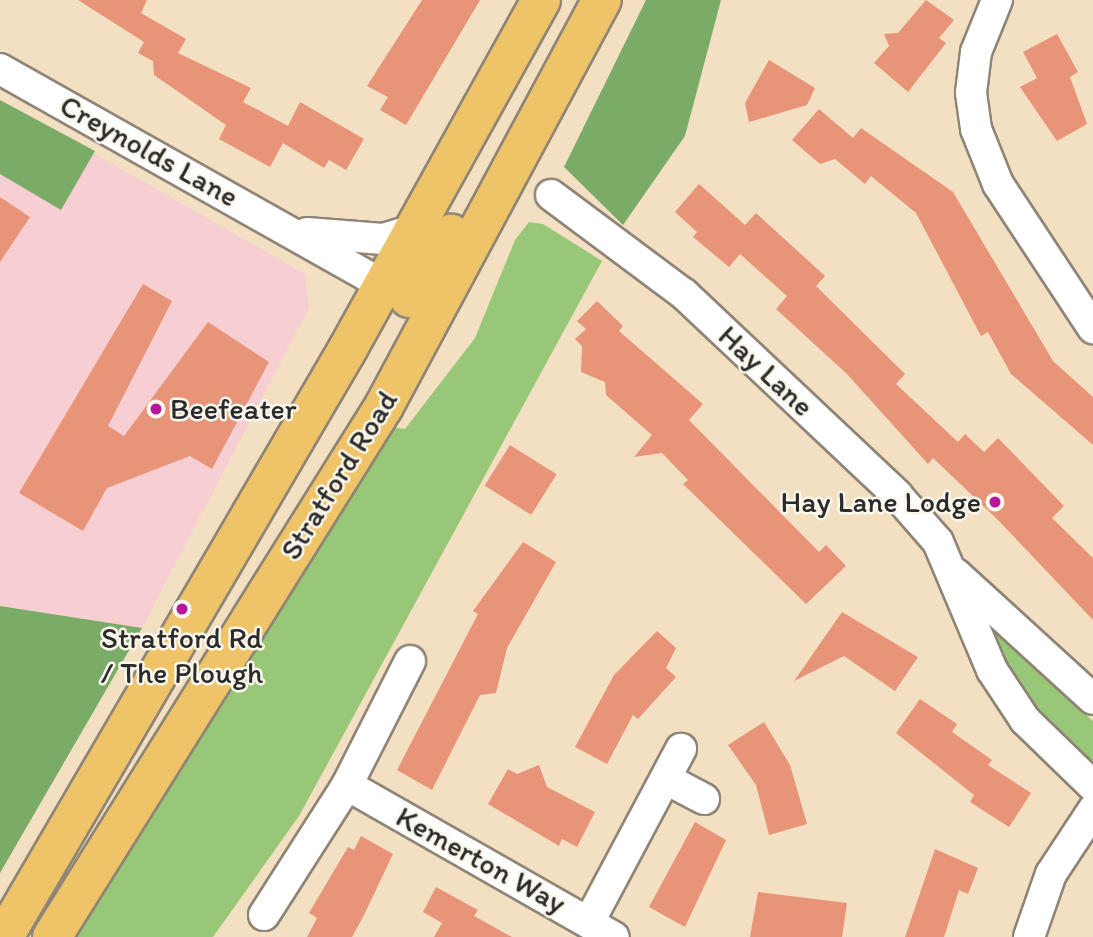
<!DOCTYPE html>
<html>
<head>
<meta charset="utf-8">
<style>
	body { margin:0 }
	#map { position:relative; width:1093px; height:937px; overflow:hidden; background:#f3dfc2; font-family:Itim,sans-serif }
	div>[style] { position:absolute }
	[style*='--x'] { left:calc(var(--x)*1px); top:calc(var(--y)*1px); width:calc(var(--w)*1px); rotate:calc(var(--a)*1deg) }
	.built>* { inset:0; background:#f7cfd3 }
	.green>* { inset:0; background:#98c877 }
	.forest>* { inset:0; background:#7aac68 }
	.building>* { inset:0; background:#e79479; transform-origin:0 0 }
	.roads { filter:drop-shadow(2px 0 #8f8576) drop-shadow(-2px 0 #8f8576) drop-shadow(0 2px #8f8576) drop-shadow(0 -2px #8f8576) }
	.minor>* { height:30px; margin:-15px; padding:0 15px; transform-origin:15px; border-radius:15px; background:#fff }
	.highway>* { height:38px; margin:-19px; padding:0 19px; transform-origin:19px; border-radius:19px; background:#efc469 }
	.dots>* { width:19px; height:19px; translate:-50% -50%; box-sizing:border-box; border:4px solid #fbf7ec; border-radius:50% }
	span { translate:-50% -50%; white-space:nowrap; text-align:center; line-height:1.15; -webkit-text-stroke:5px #fbf7ec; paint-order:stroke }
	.street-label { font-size:30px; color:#2b2b2b }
	.poi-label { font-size:30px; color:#2b2b2b }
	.left { translate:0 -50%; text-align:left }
	.right { translate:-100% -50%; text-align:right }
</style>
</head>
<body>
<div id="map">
	<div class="built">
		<div style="clip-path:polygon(0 100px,305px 274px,309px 308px,142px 628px,0 606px)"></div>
	</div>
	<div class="green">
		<div style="clip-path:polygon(529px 222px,543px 224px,602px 261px,299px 816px,213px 937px,77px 937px,392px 427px,405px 429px,475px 338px,515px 240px)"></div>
		<div style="clip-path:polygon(994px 631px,1093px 721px,1093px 760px,1082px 760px,1043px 725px,1009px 672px)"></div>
	</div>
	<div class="forest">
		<div style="clip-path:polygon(646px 0,721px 0,685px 136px,623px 225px,564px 167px)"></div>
		<div style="clip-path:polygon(0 100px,95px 151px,61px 210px,0 174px)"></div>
		<div style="clip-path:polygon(0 606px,142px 628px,0 873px)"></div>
	</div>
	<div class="building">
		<div style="clip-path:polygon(78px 0,147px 0,141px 13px,186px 39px,178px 53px,251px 88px,243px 102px,288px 126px,300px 102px,364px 139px,346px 170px,329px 160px,324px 168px,283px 143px,270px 167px,219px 139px,226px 125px,154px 75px,153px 61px,138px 53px,144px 42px)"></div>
		<div style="clip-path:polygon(422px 0,480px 0,406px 125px,380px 110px,388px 97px,367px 86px)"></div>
		<div style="clip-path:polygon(926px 0,954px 20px,939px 38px,946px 43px,908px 92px,874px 63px,889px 46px,884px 34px,898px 33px)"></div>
		<div style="clip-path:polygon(1057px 34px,1078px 72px,1070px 77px,1087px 124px,1057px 141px,1020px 87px,1037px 78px,1023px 52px)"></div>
		<div style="clip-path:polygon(769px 60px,815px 88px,807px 105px,749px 122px,745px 103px)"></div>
		<div style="clip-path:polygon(819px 109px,853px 138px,861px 128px,953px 192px,1053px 361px,1093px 397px,1093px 445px,1011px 374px,988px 332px,981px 336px,916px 213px,871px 176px,865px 184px,835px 159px,820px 164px,792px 140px)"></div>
		<div style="clip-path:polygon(699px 184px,745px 225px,756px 213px,825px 276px,816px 286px,905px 374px,896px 384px,958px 442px,965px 434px,984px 452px,998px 438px,1064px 506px,1052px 518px,1093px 558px,1093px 620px,998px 520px,933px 458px,928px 464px,847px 374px,776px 309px,787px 296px,740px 254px,729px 267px,693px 237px,697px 232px,675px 212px)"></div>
		<div style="clip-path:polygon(0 197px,30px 217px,0 262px)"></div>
		<div style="clip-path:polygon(143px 284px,172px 301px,108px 426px,124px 436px,208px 322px,269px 362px,212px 469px,190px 456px,107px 488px,83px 531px,19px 493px)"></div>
		<div style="clip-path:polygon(597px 301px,623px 326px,619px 331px,703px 404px,689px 420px,819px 552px,826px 545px,846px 566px,806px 604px,683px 484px,688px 480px,662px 453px,634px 457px,652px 435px,606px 395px,605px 382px,581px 372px,582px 346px,575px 339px,586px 329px,577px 321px)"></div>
		<div style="left:510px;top:445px;width:55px;height:48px;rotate:32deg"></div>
		<div style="clip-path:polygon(523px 542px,556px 562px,507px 648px,496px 693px,480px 695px,432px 790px,397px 770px,478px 614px,473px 611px)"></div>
		<div style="clip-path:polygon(842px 612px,918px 657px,895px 691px,844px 656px,794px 681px)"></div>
		<div style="clip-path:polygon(657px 631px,676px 648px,666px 668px,676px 677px,638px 719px,633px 715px,607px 764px,575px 747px,614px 675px)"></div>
		<div style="clip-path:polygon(920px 699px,957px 724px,952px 732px,992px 760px,988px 765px,1031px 793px,1009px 827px,970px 802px,974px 795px,896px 733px)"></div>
		<div style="clip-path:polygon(764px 722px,790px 765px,807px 824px,769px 835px,756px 785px,728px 745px)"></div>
		<div style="clip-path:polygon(539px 765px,547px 787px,595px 812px,577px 847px,562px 839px,559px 846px,488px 804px,508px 769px,517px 774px)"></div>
		<div style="clip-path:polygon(695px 822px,726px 840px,685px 927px,649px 907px)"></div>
		<div style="clip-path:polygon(361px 836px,393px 854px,364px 915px,352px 937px,307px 937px,317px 918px,309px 913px,348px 847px,354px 850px)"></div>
		<div style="clip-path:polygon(935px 849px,978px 868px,968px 894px,959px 890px,944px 937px,905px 937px)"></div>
		<div style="clip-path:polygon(436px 887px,478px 910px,474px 916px,512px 937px,434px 937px,442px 923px,423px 912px)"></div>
		<div style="clip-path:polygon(758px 892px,847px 903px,842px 937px,750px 937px)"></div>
	</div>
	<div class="roads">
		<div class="minor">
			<div style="--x:997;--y:0;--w:56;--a:112"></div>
			<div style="--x:976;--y:52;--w:41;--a:97"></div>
			<div style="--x:971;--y:93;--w:36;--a:82"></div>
			<div style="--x:976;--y:129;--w:59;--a:68.2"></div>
			<div style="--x:998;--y:184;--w:173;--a:56.6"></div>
			<div style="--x:0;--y:69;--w:437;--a:29.4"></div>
			<div style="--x:551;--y:195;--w:166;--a:36.7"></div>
			<div style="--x:684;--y:294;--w:293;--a:43.3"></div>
			<div style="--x:897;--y:495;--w:62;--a:48.9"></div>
			<div style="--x:938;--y:542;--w:139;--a:67.1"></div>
			<div style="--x:992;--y:670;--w:60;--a:56.6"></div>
			<div style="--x:1025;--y:720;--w:95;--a:44.1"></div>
			<div style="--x:307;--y:233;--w:76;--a:4.5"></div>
			<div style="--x:383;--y:239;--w:30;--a:-17"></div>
			<div style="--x:956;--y:574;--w:185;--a:42.4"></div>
			<div style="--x:410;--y:661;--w:139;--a:116.9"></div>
			<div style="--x:347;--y:785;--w:307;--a:29.7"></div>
			<div style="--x:666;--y:779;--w:43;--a:27.8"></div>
			<div style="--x:264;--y:915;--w:154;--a:-57.4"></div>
			<div style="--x:590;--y:920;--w:194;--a:-62"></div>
			<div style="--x:1029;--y:937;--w:67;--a:-70.8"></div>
			<div style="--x:1051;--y:874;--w:77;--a:-56.7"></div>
		</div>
		<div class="highway">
			<div style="--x:409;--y:298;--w:77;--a:-56.7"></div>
			<div style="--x:4;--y:937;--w:678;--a:-59.69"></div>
			<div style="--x:346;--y:352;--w:402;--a:-61"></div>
			<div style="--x:52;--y:937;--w:626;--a:-57.98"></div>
			<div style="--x:384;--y:406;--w:461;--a:-61.8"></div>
		</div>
	</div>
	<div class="dots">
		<div style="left:156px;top:409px;background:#b5179e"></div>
		<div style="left:995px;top:502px;background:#b5179e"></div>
		<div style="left:182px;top:609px;background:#b5179e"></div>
	</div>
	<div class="street-label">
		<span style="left:149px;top:151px;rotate:29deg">Creynolds Lane</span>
		<span style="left:766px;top:371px;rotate:43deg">Hay Lane</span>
		<span style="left:339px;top:475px;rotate:-58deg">Stratford Road</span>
		<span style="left:481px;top:860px;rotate:29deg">Kemerton Way</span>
	</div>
	<div class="poi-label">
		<span class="left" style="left:170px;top:409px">Beefeater</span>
		<span class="right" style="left:981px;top:502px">Hay Lane Lodge</span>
		<span style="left:182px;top:655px">Stratford Rd<br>/ The Plough</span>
	</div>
</div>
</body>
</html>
